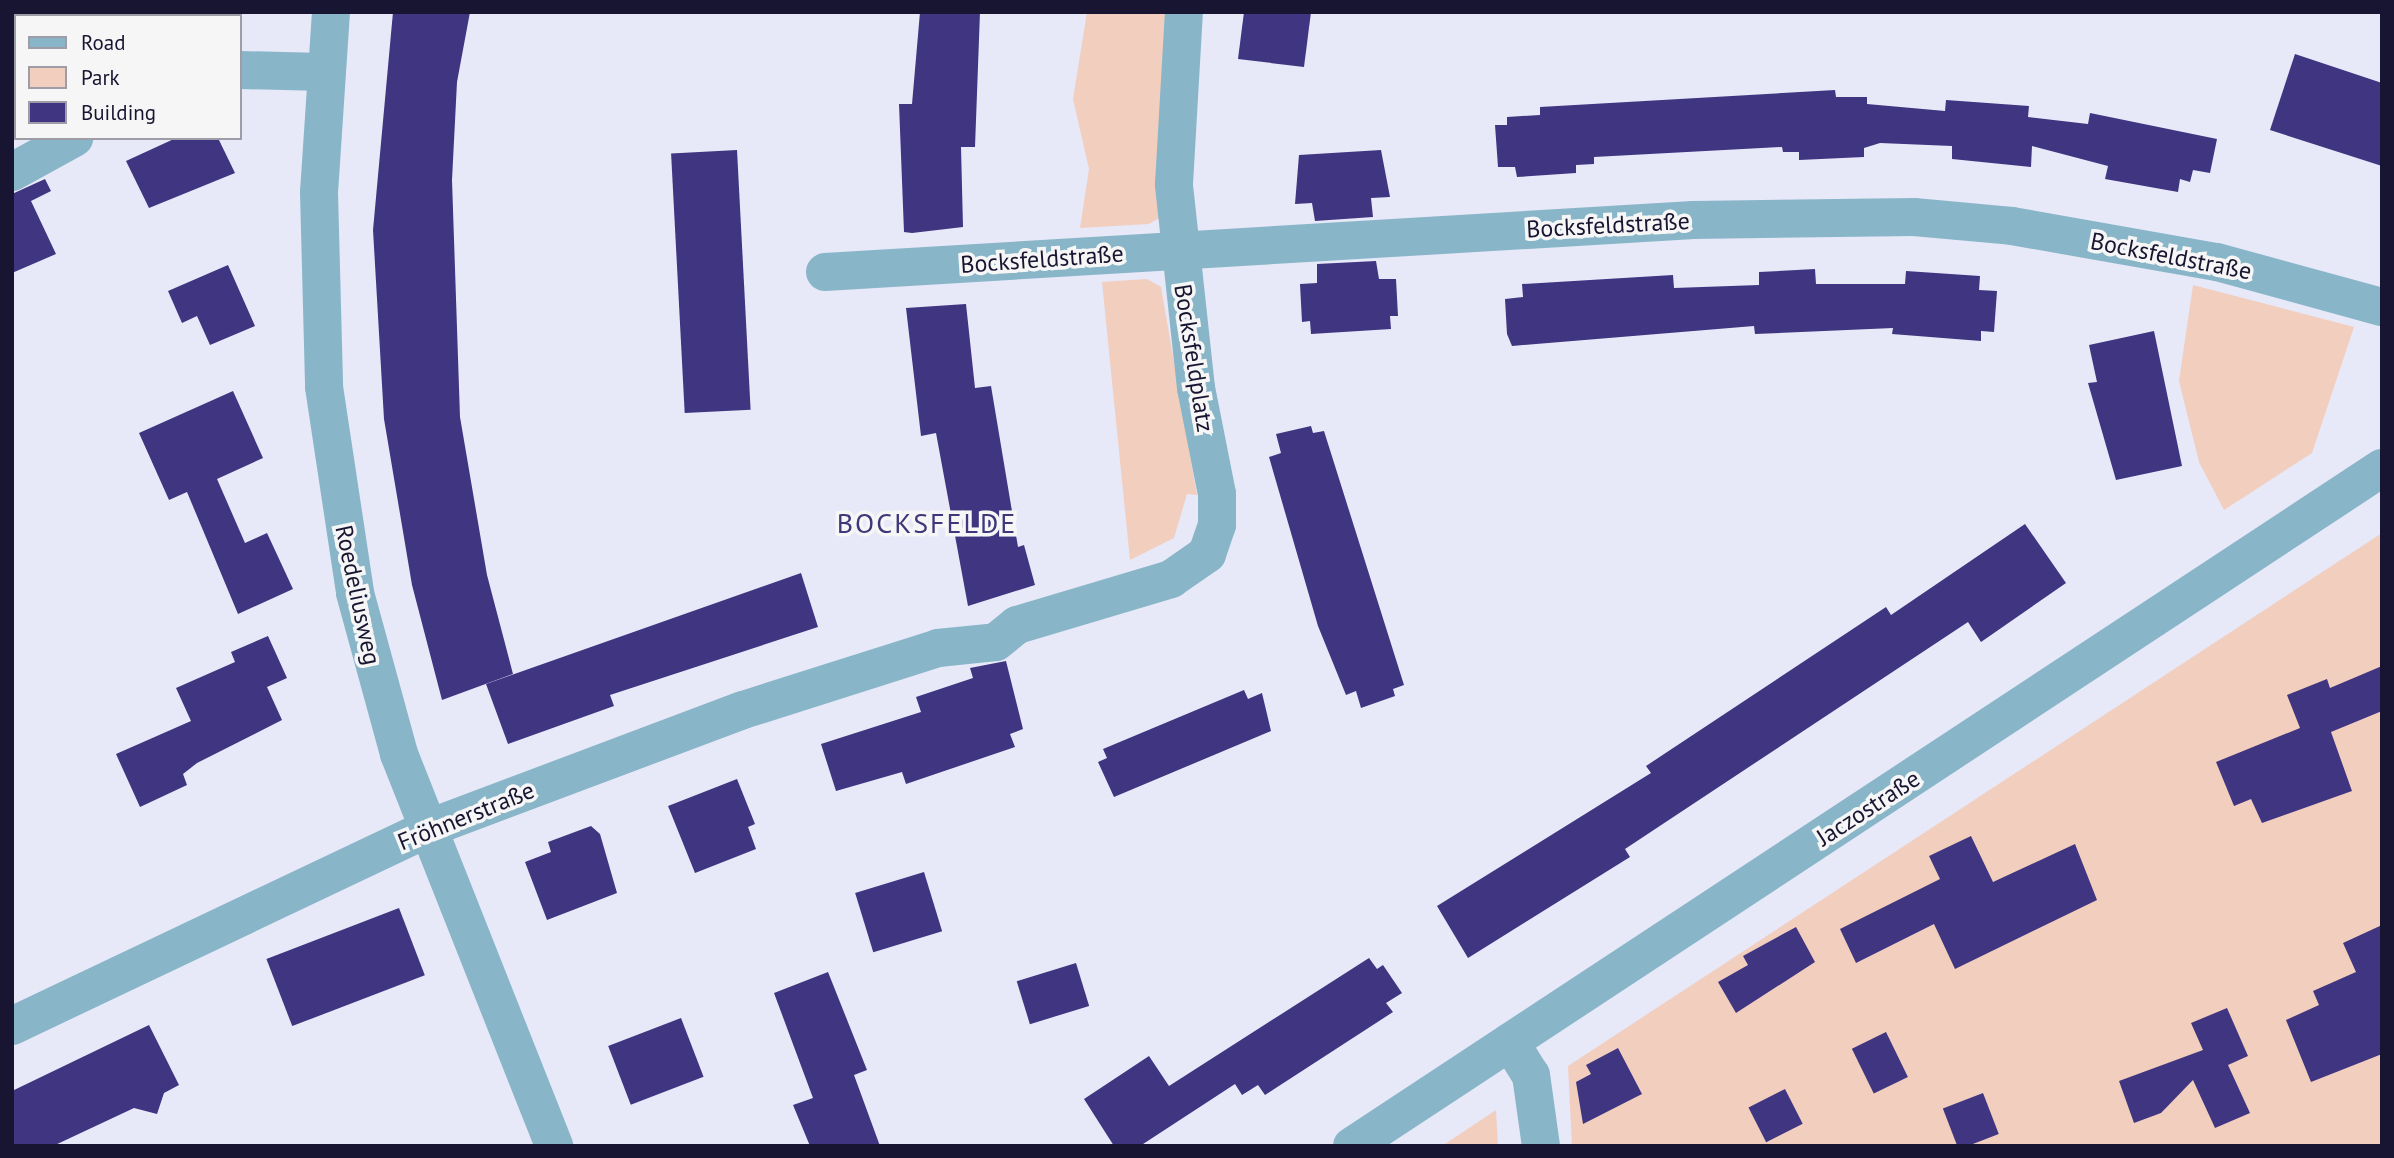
<!DOCTYPE html>
<html>
<head>
<meta charset="utf-8">
<style>
	body { margin:0 }
	#map { position:relative; width:2394px; height:1158px; overflow:hidden; background:#e7e8f8; font-family:"PT Sans",sans-serif }
	div>[style] { position:absolute }
	[style*='--x'] { left:calc(var(--x)*1px); top:calc(var(--y)*1px); width:calc(var(--w)*1px); rotate:calc(var(--a)*1deg) }
	.green>* { inset:0; background:#f2cebf }
	.building>* { inset:0; background:#3f3581; transform-origin:0 0 }
	.minor>* { height:38px; margin:-19px; padding:0 19px; transform-origin:19px; border-radius:19px; background:#88b6c8 }
	span { translate:-50% -50%; white-space:nowrap; text-align:center; line-height:1.15; -webkit-text-stroke:7px #f6f6f6; paint-order:stroke }
	.street-label { font-size:24px; color:#171531 }
	.quarter-label { font-size:28px; color:#3e377a; letter-spacing:2px }
	.frame { position:absolute; inset:0; border:14px solid #171531; pointer-events:none }
	.legend { position:absolute; left:14px; top:14px; width:228px; height:126px; box-sizing:border-box; background:#f6f6f6; border:2px solid #9d9ca7; margin:0; padding:9px 12px; list-style:none; font-size:21px; color:#171531 }
	.legend li { display:flex; align-items:center; gap:14px; height:35px }
	.legend b { width:35px; border:2px solid #9d9ca7 }
</style>
</head>
<body>
<div id="map">
	<div class="green">
		<div style="clip-path:polygon(1087px 12px,1167px 12px,1161px 217px,1149px 224px,1080px 228px,1089px 169px,1073px 99px)"></div>
		<div style="clip-path:polygon(1147px 279px,1161px 287px,1197px 495px,1187px 494px,1174px 538px,1130px 560px,1102px 282px)"></div>
		<div style="clip-path:polygon(2193px 285px,2354px 327px,2312px 453px,2224px 510px,2199px 462px,2179px 381px)"></div>
		<div style="clip-path:polygon(2382px 533px,2382px 1146px,1572px 1146px,1568px 1066px)"></div>
		<div style="clip-path:polygon(1496px 1110px,1498px 1146px,1442px 1146px)"></div>
	</div>
	<div class="building">
		<div style="clip-path:polygon(393px 12px,470px 12px,457px 82px,452px 180px,460px 417px,487px 575px,513px 674px,442px 700px,412px 585px,384px 419px,373px 230px)"></div>
		<div style="clip-path:polygon(920px 12px,980px 12px,975px 147px,961px 147px,963px 227px,912px 233px,904px 232px,899px 104px,912px 104px)"></div>
		<div style="clip-path:polygon(1244px 12px,1311px 12px,1304px 67px,1238px 59px)"></div>
		<div style="clip-path:polygon(2295px 54px,2382px 83px,2382px 166px,2270px 130px)"></div>
		<div style="clip-path:polygon(1835px 90px,1836px 97px,1867px 97px,1867px 104px,1945px 111px,1946px 100px,2029px 106px,2028px 117px,2088px 124px,2090px 113px,2217px 139px,2210px 173px,2193px 170px,2190px 182px,2180px 179px,2178px 192px,2105px 179px,2108px 166px,2032px 146px,2031px 167px,1952px 159px,1952px 146px,1880px 143px,1864px 148px,1864px 157px,1799px 160px,1799px 152px,1783px 152px,1782px 147px,1594px 157px,1594px 164px,1576px 165px,1576px 173px,1517px 177px,1515px 167px,1498px 167px,1495px 125px,1507px 125px,1507px 117px,1540px 115px,1540px 107px)"></div>
		<div style="clip-path:polygon(176px 138px,218px 138px,235px 173px,149px 208px,126px 161px)"></div>
		<div style="left:737px;top:150px;width:260px;height:66px;rotate:87deg"></div>
		<div style="clip-path:polygon(1381px 150px,1390px 197px,1371px 198px,1373px 217px,1315px 221px,1312px 203px,1295px 204px,1299px 155px)"></div>
		<div style="clip-path:polygon(45px 179px,51px 191px,31px 201px,56px 254px,12px 273px,12px 194px)"></div>
		<div style="clip-path:polygon(1376px 261px,1379px 279px,1396px 279px,1398px 316px,1390px 316px,1391px 329px,1311px 334px,1310px 321px,1302px 322px,1300px 284px,1317px 283px,1317px 264px)"></div>
		<div style="clip-path:polygon(228px 265px,255px 326px,210px 345px,197px 316px,182px 323px,168px 291px)"></div>
		<div style="clip-path:polygon(1815px 269px,1816px 284px,1905px 284px,1906px 271px,1980px 276px,1979px 290px,1997px 291px,1994px 332px,1981px 331px,1981px 341px,1892px 334px,1893px 328px,1755px 334px,1754px 326px,1512px 346px,1507px 334px,1505px 299px,1523px 297px,1522px 284px,1673px 275px,1674px 288px,1759px 285px,1759px 272px)"></div>
		<div style="clip-path:polygon(966px 304px,975px 388px,991px 386px,1018px 547px,1024px 545px,1035px 585px,968px 606px,936px 433px,921px 436px,906px 308px)"></div>
		<div style="clip-path:polygon(2154px 331px,2182px 466px,2116px 480px,2088px 383px,2097px 382px,2089px 345px)"></div>
		<div style="clip-path:polygon(233px 391px,263px 458px,217px 479px,245px 543px,267px 533px,293px 589px,238px 614px,187px 492px,169px 500px,139px 433px)"></div>
		<div style="clip-path:polygon(1311px 426px,1313px 433px,1324px 431px,1404px 685px,1393px 689px,1395px 696px,1361px 708px,1356px 691px,1346px 695px,1318px 626px,1269px 457px,1281px 453px,1276px 434px)"></div>
		<div style="clip-path:polygon(2025px 524px,2066px 583px,1981px 642px,1968px 622px,1625px 849px,1630px 857px,1468px 958px,1437px 906px,1651px 773px,1646px 766px,1886px 607px,1891px 615px)"></div>
		<div style="clip-path:polygon(801px 573px,818px 627px,610px 695px,614px 706px,508px 744px,486px 684px)"></div>
		<div style="clip-path:polygon(268px 636px,287px 678px,267px 687px,282px 720px,197px 763px,183px 774px,187px 785px,140px 807px,116px 754px,191px 721px,176px 688px,235px 662px,231px 652px)"></div>
		<div style="clip-path:polygon(1006px 661px,1023px 729px,1010px 734px,1015px 747px,906px 784px,902px 772px,836px 791px,821px 744px,921px 712px,916px 697px,973px 678px,970px 668px)"></div>
		<div style="clip-path:polygon(2382px 666px,2382px 711px,2331px 732px,2352px 791px,2262px 823px,2251px 799px,2234px 806px,2216px 762px,2300px 728px,2287px 695px,2327px 679px,2330px 688px)"></div>
		<div style="clip-path:polygon(1244px 690px,1248px 699px,1262px 693px,1271px 731px,1114px 797px,1098px 762px,1107px 758px,1103px 749px)"></div>
		<div style="clip-path:polygon(737px 779px,755px 824px,748px 827px,756px 849px,695px 873px,668px 806px)"></div>
		<div style="clip-path:polygon(591px 826px,600px 834px,617px 893px,547px 920px,525px 862px,551px 852px,548px 842px)"></div>
		<div style="clip-path:polygon(1971px 836px,1993px 882px,2075px 844px,2097px 900px,1955px 969px,1934px 924px,1856px 963px,1840px 929px,1940px 879px,1929px 856px)"></div>
		<div style="left:924px;top:872px;width:62px;height:72px;rotate:73deg"></div>
		<div style="left:399px;top:908px;width:72px;height:142px;rotate:69deg"></div>
		<div style="clip-path:polygon(2382px 925px,2382px 1054px,2311px 1082px,2286px 1020px,2319px 1005px,2313px 991px,2356px 972px,2343px 943px)"></div>
		<div style="clip-path:polygon(1796px 927px,1815px 962px,1736px 1013px,1718px 982px,1748px 965px,1743px 956px)"></div>
		<div style="clip-path:polygon(1369px 958px,1377px 969px,1383px 965px,1402px 993px,1386px 1003px,1393px 1012px,1265px 1095px,1258px 1085px,1242px 1095px,1235px 1084px,1140px 1146px,1114px 1146px,1084px 1099px,1149px 1056px,1169px 1086px)"></div>
		<div style="left:1076px;top:963px;width:45px;height:62px;rotate:73deg"></div>
		<div style="clip-path:polygon(828px 972px,867px 1070px,854px 1075px,880px 1146px,810px 1146px,793px 1105px,813px 1098px,774px 993px)"></div>
		<div style="clip-path:polygon(2227px 1008px,2248px 1056px,2228px 1065px,2250px 1113px,2215px 1128px,2193px 1080px,2161px 1113px,2134px 1123px,2119px 1081px,2203px 1050px,2191px 1023px)"></div>
		<div style="left:681px;top:1018px;width:63px;height:78px;rotate:69deg"></div>
		<div style="clip-path:polygon(149px 1025px,179px 1085px,164px 1093px,157px 1114px,134px 1108px,53px 1146px,12px 1146px,12px 1091px)"></div>
		<div style="left:1886px;top:1032px;width:50px;height:38px;rotate:64deg"></div>
		<div style="clip-path:polygon(1618px 1048px,1642px 1094px,1583px 1124px,1576px 1082px,1591px 1074px,1586px 1065px)"></div>
		<div style="left:1785px;top:1089px;width:39px;height:41px;rotate:63deg"></div>
		<div style="left:1983px;top:1093px;width:44px;height:43px;rotate:69deg"></div>
	</div>
	<div class="minor">
		<div style="--x:331;--y:12;--w:180;--a:93.8"></div>
		<div style="--x:319;--y:192;--w:195;--a:88.5"></div>
		<div style="--x:324;--y:387;--w:208;--a:81.4"></div>
		<div style="--x:355;--y:593;--w:167;--a:74.7"></div>
		<div style="--x:399;--y:754;--w:422;--a:68.4"></div>
		<div style="--x:240;--y:70;--w:84;--a:1.4"></div>
		<div style="--x:12;--y:172;--w:71;--a:-28.7"></div>
		<div style="--x:825;--y:272;--w:870;--a:-3.43"></div>
		<div style="--x:1693;--y:220;--w:221;--a:-0.8"></div>
		<div style="--x:1914;--y:217;--w:98;--a:5.2"></div>
		<div style="--x:2012;--y:226;--w:208;--a:10"></div>
		<div style="--x:2217;--y:262;--w:171;--a:15.3"></div>
		<div style="--x:12;--y:1026;--w:462;--a:-25.4"></div>
		<div style="--x:429;--y:828;--w:335;--a:-20.6"></div>
		<div style="--x:743;--y:710;--w:205;--a:-17.6"></div>
		<div style="--x:938;--y:648;--w:58;--a:-5.9"></div>
		<div style="--x:996;--y:642;--w:27;--a:-39"></div>
		<div style="--x:1017;--y:625;--w:161;--a:-16.6"></div>
		<div style="--x:1171;--y:579;--w:44;--a:-34.8"></div>
		<div style="--x:1207;--y:554;--w:31;--a:-71"></div>
		<div style="--x:1217;--y:525;--w:31;--a:-90"></div>
		<div style="--x:1217;--y:494;--w:108;--a:-101.2"></div>
		<div style="--x:1196;--y:388;--w:205;--a:-96.2"></div>
		<div style="--x:1174;--y:184;--w:172;--a:-86.7"></div>
		<div style="--x:1510;--y:1042;--w:39;--a:58"></div>
		<div style="--x:1531;--y:1075;--w:72;--a:82"></div>
		<div style="--x:1352;--y:1146;--w:1233;--a:-33.36"></div>
	</div>
	<div class="street-label">
		<span style="left:1608px;top:225px;rotate:-3deg">Bocksfeldstraße</span>
		<span style="left:2171px;top:256px;rotate:11deg">Bocksfeldstraße</span>
		<span style="left:1042px;top:259px;rotate:-4deg">Bocksfeldstraße</span>
		<span style="left:1194px;top:358px;rotate:81deg">Bocksfeldplatz</span>
		<span style="left:358px;top:595px;rotate:78deg">Roedeliusweg</span>
		<span style="left:1868px;top:808px;rotate:-33deg">Jaczostraße</span>
		<span style="left:466px;top:816px;rotate:-22deg">Fröhnerstraße</span>
	</div>
	<div class="quarter-label">
		<span style="left:927px;top:523px">BOCKSFELDE</span>
	</div>
	<div class="frame"></div>
	<ul class="legend">
	<li><b style="height:9px;background:#88b6c8"></b>Road</li>
	<li><b style="height:19px;background:#f2cebf"></b>Park</li>
	<li><b style="height:19px;background:#3f3581"></b>Building</li>
	</ul>
</div>
</body>
</html>
